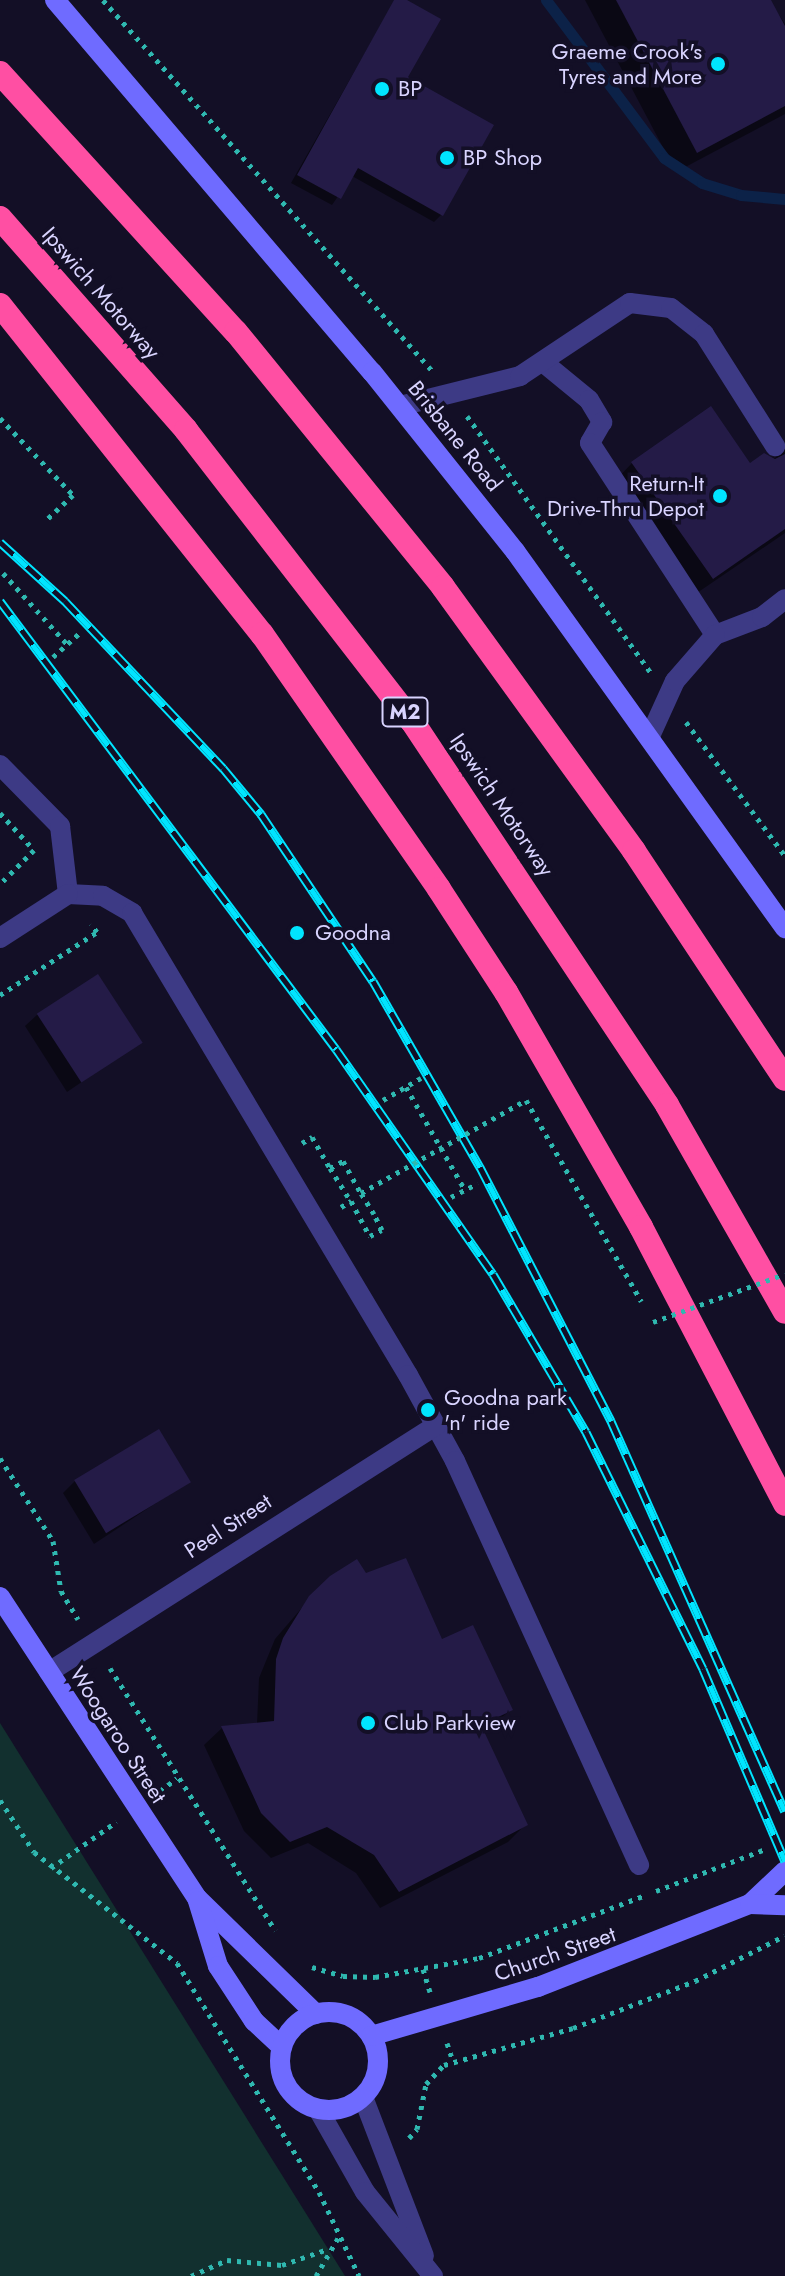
<!DOCTYPE html>
<html>
<head>
<meta charset="utf-8">
<style>
	body { margin:0 }
	#map { position:relative; width:785px; height:2276px; overflow:hidden; background:#130f26; font-family:Jost,sans-serif }
	div>[style] { position:absolute }
	[style*='--x'] { left:calc(var(--x)*1px); top:calc(var(--y)*1px); width:calc(var(--w)*1px); rotate:calc(var(--a)*1deg) }
	.green>* { inset:0; background:#12302f }
	.shadow>* { inset:0; background:#0007 }
	.stream>* { height:11px; margin:-5.5px; padding:0 5.5px; transform-origin:5.5px; border-radius:5.5px; background:#0c2248 }
	.building>* { inset:0; background:#241b47; transform-origin:0 0 }
	.path>* { height:5px; margin-top:-2.5px; transform-origin:0; background:repeating-linear-gradient(90deg,#2fb8b0 0 4px,transparent 0 10px) }
	.service>* { height:20px; margin:-10px; padding:0 10px; transform-origin:10px; border-radius:10px; background:#3d3a85 }
	.minor>* { height:20px; margin:-10px; padding:0 10px; transform-origin:10px; border-radius:10px; background:#3d3a85 }
	.tertiary>* { height:20px; margin:-10px; padding:0 10px; transform-origin:10px; border-radius:10px; background:#3d3a85 }
	.secondary>* { height:20px; margin:-10px; padding:0 10px; transform-origin:10px; border-radius:10px; background:#6f6bff }
	.secondary>.ring { margin:-10px; padding:0; box-sizing:content-box; background:none; border:20px solid #6f6bff; border-radius:50% }
	.motorway>* { height:24px; margin:-12px; padding:0 12px; transform-origin:12px; border-radius:12px; background:#ff4fa3 }
	.rail>* { height:9px; margin-top:-4.5px; transform-origin:0; background:repeating-linear-gradient(90deg,#130f26 0 18px,#00e5ff 0 36px); box-sizing:border-box; border-block:2px solid #00e5ff }
	.path-bridge>* { height:5px; margin-top:-2.5px; transform-origin:0; background:repeating-linear-gradient(90deg,#2fb8b0 0 4px,transparent 0 10px) }
	.dots>* { width:22px; height:22px; translate:-50% -50%; box-sizing:border-box; border:4px solid #130f26; border-radius:50% }
	span { translate:-50% -50%; white-space:nowrap; text-align:center; line-height:1.15; -webkit-text-stroke:7px #130f26; paint-order:stroke }
	.shield-label span { padding:2px 6px; background:#130f26; border:2px solid; border-radius:6px; -webkit-text-stroke-width:0 }
	.shield-label { font-size:20px; color:#d9d4ff; font-weight:700 }
	.poi-label { font-size:22px; color:#d9d4ff }
	.right { translate:-100% -50%; text-align:right }
	.left { translate:0 -50%; text-align:left }
	.street-label { font-size:22px; color:#d9d4ff }
</style>
</head>
<body>
<div id="map">
	<div class="green">
		<div style="clip-path:polygon(0 1723px,345px 2276px,0 2276px)"></div>
	</div>
	<div class="shadow">
		<div style="clip-path:polygon(395px 0,403px 0,406px 78px,441px 215px,434px 222px,352px 176px,332px 205px,291px 183px)"></div>
		<div style="clip-path:polygon(585px 0,769px 0,785px 24px,785px 114px,676px 172px)"></div>
		<div style="clip-path:polygon(785px 447px,785px 533px,694px 595px,615px 481px,632px 463px,749px 466px,765px 455px,775px 458px)"></div>
		<div style="clip-path:polygon(38px 1014px,139px 1043px,67px 1092px,25px 1026px)"></div>
		<div style="clip-path:polygon(75px 1481px,188px 1482px,94px 1544px,63px 1493px)"></div>
		<div style="clip-path:polygon(365px 1576px,511px 1710px,482px 1733px,525px 1825px,508px 1842px,380px 1908px,356px 1873px,308px 1843px,271px 1858px,244px 1831px,204px 1745px,222px 1728px,257px 1724px,259px 1678px,275px 1639px,312px 1596px)"></div>
	</div>
	<div class="stream">
		<div style="--x:546;--y:0;--w:197;--a:53.2"></div>
		<div style="--x:664;--y:158;--w:45;--a:33.3"></div>
		<div style="--x:702;--y:183;--w:41;--a:17.1"></div>
		<div style="--x:741;--y:195;--w:44;--a:5.2"></div>
	</div>
	<div class="building">
		<div style="clip-path:polygon(394px 0,407px 0,441px 19px,408px 77px,494px 125px,443px 216px,358px 168px,341px 199px,297px 175px)"></div>
		<div style="clip-path:polygon(616px 0,771px 0,785px 26px,785px 106px,697px 153px)"></div>
		<div style="clip-path:polygon(711px 406px,750px 463px,764px 453px,775px 459px,785px 454px,785px 529px,713px 579px,631px 462px)"></div>
		<div style="left:98px;top:974px;width:82px;height:73px;rotate:57deg"></div>
		<div style="left:159px;top:1429px;width:62px;height:99px;rotate:59deg"></div>
		<div style="clip-path:polygon(406px 1558px,442px 1639px,473px 1625px,513px 1710px,481px 1725px,528px 1825px,399px 1892px,374px 1855px,327px 1827px,290px 1842px,261px 1813px,221px 1726px,274px 1721px,276px 1659px,283px 1638px,309px 1596px,330px 1576px,357px 1559px,366px 1573px)"></div>
	</div>
	<div class="path">
		<div style="--x:103;--y:0;--w:495;--a:48.4"></div>
		<div style="--x:467;--y:416;--w:315;--a:54.4"></div>
		<div style="--x:0;--y:418;--w:106;--a:46.5"></div>
		<div style="--x:73;--y:495;--w:35;--a:137"></div>
		<div style="--x:3;--y:573;--w:96;--a:48"></div>
		<div style="--x:53;--y:657;--w:39;--a:-42"></div>
		<div style="--x:686;--y:722;--w:167;--a:53.5"></div>
		<div style="--x:0;--y:813;--w:50;--a:47.4"></div>
		<div style="--x:34;--y:850;--w:48;--a:135"></div>
		<div style="--x:0;--y:995;--w:116;--a:-33"></div>
		<div style="--x:97;--y:932;--w:10;--a:-127"></div>
		<div style="--x:406;--y:1087;--w:119;--a:60.2"></div>
		<div style="--x:383;--y:1100;--w:44;--a:-30.1"></div>
		<div style="--x:526;--y:1100;--w:232;--a:60.2"></div>
		<div style="--x:302;--y:1143;--w:12;--a:-31"></div>
		<div style="--x:312;--y:1137;--w:36;--a:60"></div>
		<div style="--x:330;--y:1168;--w:15;--a:-28"></div>
		<div style="--x:343;--y:1161;--w:37;--a:61"></div>
		<div style="--x:330;--y:1168;--w:39;--a:58"></div>
		<div style="--x:451;--y:1197;--w:30;--a:-27"></div>
		<div style="--x:341;--y:1207;--w:12;--a:-31"></div>
		<div style="--x:351;--y:1201;--w:40;--a:62"></div>
		<div style="--x:370;--y:1236;--w:13;--a:-27"></div>
		<div style="--x:382;--y:1230;--w:18;--a:-117"></div>
		<div style="--x:0;--y:1458;--w:98;--a:57.4"></div>
		<div style="--x:53;--y:1541;--w:51;--a:80.9"></div>
		<div style="--x:61;--y:1591;--w:33;--a:59"></div>
		<div style="--x:110;--y:1668;--w:310;--a:57.8"></div>
		<div style="--x:160;--y:1791;--w:21;--a:-37"></div>
		<div style="--x:0;--y:1800;--w:62;--a:56.8"></div>
		<div style="--x:34;--y:1852;--w:181;--a:37.8"></div>
		<div style="--x:177;--y:1963;--w:269;--a:58.2"></div>
		<div style="--x:319;--y:2192;--w:93;--a:64.5"></div>
		<div style="--x:51;--y:1868;--w:80;--a:-35.3"></div>
		<div style="--x:656;--y:1891;--w:115;--a:-21"></div>
		<div style="--x:312;--y:1967;--w:32;--a:16"></div>
		<div style="--x:343;--y:1976;--w:32;--a:2"></div>
		<div style="--x:375;--y:1977;--w:106;--a:-10.4"></div>
		<div style="--x:479;--y:1958;--w:175;--a:-20.7"></div>
		<div style="--x:423;--y:1969;--w:24;--a:73"></div>
		<div style="--x:447;--y:2043;--w:19;--a:72"></div>
		<div style="--x:409;--y:2138;--w:12;--a:-48"></div>
		<div style="--x:417;--y:2129;--w:46;--a:-78.7"></div>
		<div style="--x:426;--y:2084;--w:26;--a:-47"></div>
		<div style="--x:444;--y:2065;--w:134;--a:-16"></div>
		<div style="--x:573;--y:2028;--w:131;--a:-21.1"></div>
		<div style="--x:695;--y:1981;--w:100;--a:-26.8"></div>
		<div style="--x:191;--y:2276;--w:39;--a:-24"></div>
		<div style="--x:227;--y:2260;--w:55;--a:5.2"></div>
		<div style="--x:282;--y:2265;--w:49;--a:-19.2"></div>
		<div style="--x:316;--y:2276;--w:44;--a:-59.9"></div>
	</div>
	<div class="service">
		<div style="--x:544;--y:363;--w:58;--a:39.4"></div>
		<div style="--x:589;--y:400;--w:26;--a:59"></div>
		<div style="--x:602;--y:422;--w:24;--a:120"></div>
		<div style="--x:590;--y:443;--w:229;--a:56.9"></div>
		<div style="--x:715;--y:635;--w:50;--a:-21"></div>
		<div style="--x:762;--y:617;--w:29;--a:-38"></div>
		<div style="--x:400;--y:406;--w:124;--a:-14"></div>
		<div style="--x:520;--y:376;--w:132;--a:-33.6"></div>
		<div style="--x:630;--y:303;--w:41;--a:7"></div>
		<div style="--x:671;--y:308;--w:42;--a:38.2"></div>
		<div style="--x:704;--y:334;--w:133;--a:57.6"></div>
		<div style="--x:650;--y:736;--w:60;--a:-65.6"></div>
		<div style="--x:675;--y:681;--w:61;--a:-49"></div>
		<div style="--x:0;--y:765;--w:86;--a:45.5"></div>
		<div style="--x:60;--y:826;--w:68;--a:83.3"></div>
		<div style="--x:68;--y:894;--w:35;--a:3"></div>
		<div style="--x:103;--y:896;--w:34;--a:30"></div>
		<div style="--x:132;--y:913;--w:538;--a:59.15"></div>
		<div style="--x:408;--y:1375;--w:98;--a:61.3"></div>
		<div style="--x:455;--y:1461;--w:444;--a:65.5"></div>
	</div>
	<div class="minor">
		<div style="--x:0;--y:938;--w:81;--a:-32.9"></div>
		<div style="--x:49;--y:1672;--w:459;--a:-32.5"></div>
	</div>
	<div class="tertiary">
		<div style="--x:363;--y:2097;--w:170;--a:69"></div>
		<div style="--x:318;--y:2109;--w:95;--a:60.5"></div>
		<div style="--x:365;--y:2192;--w:108;--a:51"></div>
	</div>
	<div class="secondary">
		<div style="--x:55;--y:0;--w:489;--a:49.6"></div>
		<div style="--x:372;--y:372;--w:229;--a:51.4"></div>
		<div style="--x:515;--y:551;--w:464;--a:54.4"></div>
		<div style="--x:0;--y:1597;--w:360;--a:56.8"></div>
		<div style="--x:197;--y:1898;--w:166;--a:44.3"></div>
		<div style="--x:198;--y:1901;--w:68;--a:72.9"></div>
		<div style="--x:218;--y:1966;--w:66;--a:56.8"></div>
		<div style="--x:254;--y:2021;--w:38;--a:43"></div>
		<div style="--x:750;--y:1904;--w:48;--a:-43.3"></div>
		<div class="ring" style="left:280px;top:2012px;width:78px;height:78px"></div>
		<div style="--x:371;--y:2036;--w:174;--a:-16.4"></div>
		<div style="--x:538;--y:1987;--w:228;--a:-21.4"></div>
		<div style="--x:750;--y:1904;--w:35;--a:2"></div>
	</div>
	<div class="motorway">
		<div style="--x:0;--y:73;--w:350;--a:47.7"></div>
		<div style="--x:236;--y:332;--w:328;--a:50.9"></div>
		<div style="--x:443;--y:587;--w:326;--a:54.1"></div>
		<div style="--x:634;--y:851;--w:273;--a:56.5"></div>
		<div style="--x:0;--y:218;--w:282;--a:48.7"></div>
		<div style="--x:186;--y:430;--w:368;--a:52.2"></div>
		<div style="--x:412;--y:721;--w:461;--a:56.4"></div>
		<div style="--x:667;--y:1105;--w:238;--a:60.3"></div>
		<div style="--x:0;--y:305;--w:421;--a:51.5"></div>
		<div style="--x:262;--y:634;--w:310;--a:55.2"></div>
		<div style="--x:439;--y:889;--w:123;--a:57"></div>
		<div style="--x:506;--y:992;--w:271;--a:60.1"></div>
		<div style="--x:641;--y:1227;--w:312;--a:62.5"></div>
	</div>
	<div class="rail">
		<div style="--x:0;--y:542;--w:88;--a:42.2"></div>
		<div style="--x:65;--y:601;--w:230;--a:46.6"></div>
		<div style="--x:223;--y:768;--w:60;--a:50.4"></div>
		<div style="--x:261;--y:814;--w:201;--a:56.2"></div>
		<div style="--x:373;--y:981;--w:215;--a:60.1"></div>
		<div style="--x:480;--y:1167;--w:286;--a:62.7"></div>
		<div style="--x:611;--y:1421;--w:427;--a:66"></div>
		<div style="--x:0;--y:601;--w:560;--a:53.13"></div>
		<div style="--x:336;--y:1049;--w:274;--a:55.1"></div>
		<div style="--x:493;--y:1274;--w:183;--a:59.5"></div>
		<div style="--x:586;--y:1432;--w:264;--a:63.7"></div>
		<div style="--x:703;--y:1669;--w:209;--a:66.9"></div>
	</div>
	<div class="path-bridge">
		<div style="--x:374;--y:1214;--w:25;--a:-122"></div>
		<div style="--x:361;--y:1193;--w:189;--a:-29.4"></div>
		<div style="--x:653;--y:1322;--w:140;--a:-20"></div>
	</div>
	<div class="dots">
		<div style="left:718px;top:64px;background:#00e5ff"></div>
		<div style="left:382px;top:89px;background:#00e5ff"></div>
		<div style="left:447px;top:158px;background:#00e5ff"></div>
		<div style="left:720px;top:496px;background:#00e5ff"></div>
		<div style="left:297px;top:933px;background:#00e5ff"></div>
		<div style="left:428px;top:1410px;background:#00e5ff"></div>
		<div style="left:368px;top:1723px;background:#00e5ff"></div>
	</div>
	<div class="shield-label">
		<span style="left:405px;top:712px">M2</span>
	</div>
	<div class="poi-label">
		<span class="right" style="left:702px;top:64px">Graeme Crook's<br>Tyres and More</span>
		<span class="left" style="left:398px;top:89px">BP</span>
		<span class="left" style="left:463px;top:158px">BP Shop</span>
		<span class="right" style="left:704px;top:496px">Return-It<br>Drive-Thru Depot</span>
		<span class="left" style="left:315px;top:933px">Goodna</span>
		<span class="left" style="left:444px;top:1410px">Goodna park<br>'n' ride</span>
		<span class="left" style="left:384px;top:1723px">Club Parkview</span>
	</div>
	<div class="street-label">
		<span style="left:101px;top:293px;rotate:49deg">Ipswich Motorway</span>
		<span style="left:455px;top:436px;rotate:51deg">Brisbane Road</span>
		<span style="left:502px;top:805px;rotate:56deg">Ipswich Motorway</span>
		<span style="left:228px;top:1526px;rotate:-33deg">Peel Street</span>
		<span style="left:118px;top:1735px;rotate:57deg">Woogaroo Street</span>
		<span style="left:555px;top:1954px;rotate:-19deg">Church Street</span>
	</div>
</div>
</body>
</html>
